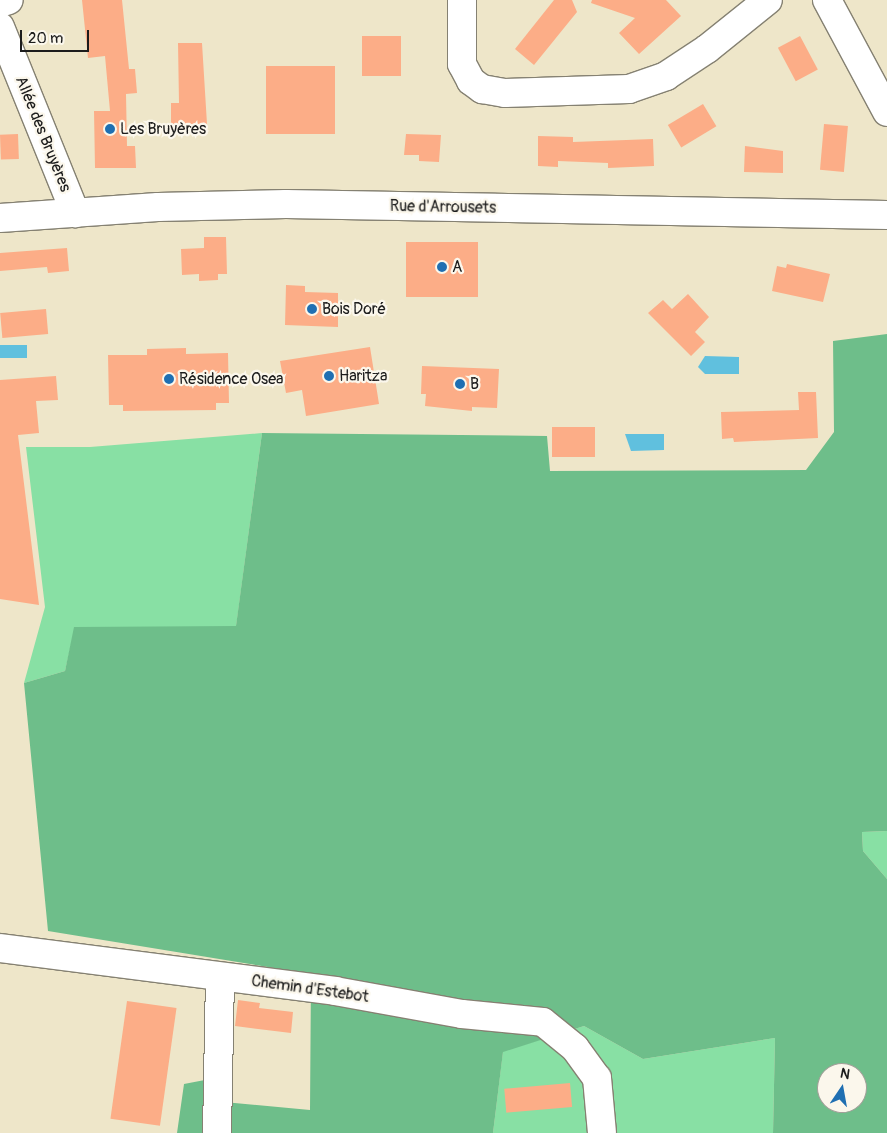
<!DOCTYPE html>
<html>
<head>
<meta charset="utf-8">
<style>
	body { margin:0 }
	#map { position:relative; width:887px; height:1133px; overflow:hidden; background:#eee6c9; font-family:Pangolin,sans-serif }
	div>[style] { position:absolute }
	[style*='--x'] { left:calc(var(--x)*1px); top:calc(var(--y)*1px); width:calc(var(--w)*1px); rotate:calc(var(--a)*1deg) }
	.green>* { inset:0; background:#88e0a4 }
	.forest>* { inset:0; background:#6ebe8a }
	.water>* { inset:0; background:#60c0de; transform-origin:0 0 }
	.building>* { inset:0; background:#fcad87; transform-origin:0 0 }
	.roads { filter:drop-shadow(1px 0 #858172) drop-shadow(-1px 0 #858172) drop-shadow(0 1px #858172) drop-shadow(0 -1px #858172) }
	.minor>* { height:28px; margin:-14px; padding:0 14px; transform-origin:14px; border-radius:14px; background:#fff }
	.major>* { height:28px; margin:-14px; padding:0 14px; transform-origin:14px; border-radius:14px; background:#fff }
	.dots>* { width:14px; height:14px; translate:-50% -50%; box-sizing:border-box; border:2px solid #fbf7ec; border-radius:50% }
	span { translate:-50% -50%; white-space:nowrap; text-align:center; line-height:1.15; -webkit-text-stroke:4.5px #fbf7ec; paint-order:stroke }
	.poi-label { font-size:16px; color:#1c1c1c }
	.left { translate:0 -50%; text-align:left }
	.street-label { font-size:16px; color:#1c1c1c }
	.north { position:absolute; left:817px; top:1063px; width:50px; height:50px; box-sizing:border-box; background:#fbf7ec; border:1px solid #a29f99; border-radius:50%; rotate:12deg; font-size:14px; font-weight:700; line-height:20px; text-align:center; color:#1c1c1c }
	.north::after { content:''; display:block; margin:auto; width:18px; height:22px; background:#1f6fb2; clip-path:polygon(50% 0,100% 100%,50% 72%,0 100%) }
	.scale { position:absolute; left:20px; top:30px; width:69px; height:22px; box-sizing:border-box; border:2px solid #1c1c1c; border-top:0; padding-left:6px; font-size:15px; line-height:18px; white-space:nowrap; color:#1c1c1c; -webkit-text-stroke:4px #fbf7ec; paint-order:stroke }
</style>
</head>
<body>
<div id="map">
	<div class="green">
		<div style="clip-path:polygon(262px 433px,236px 627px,75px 627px,65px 671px,24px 683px,45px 607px,26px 447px,90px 447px)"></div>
		<div style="clip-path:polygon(887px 831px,887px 879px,863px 851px,862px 832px)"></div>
		<div style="clip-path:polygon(584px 1026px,643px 1059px,775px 1038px,773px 1133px,493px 1133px,503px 1051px)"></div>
	</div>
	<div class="forest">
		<div style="clip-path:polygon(evenodd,887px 334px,887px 831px,862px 832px,863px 851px,887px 879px,887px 1133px,773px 1133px,775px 1038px,643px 1059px,584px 1026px,503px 1052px,493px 1133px,177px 1133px,184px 1084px,210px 1079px,213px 1101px,310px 1110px,311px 974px,48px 931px,24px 683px,65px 671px,74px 627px,236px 626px,262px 433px,547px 436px,550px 471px,806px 470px,834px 432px,833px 341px,887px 334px,827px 1073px,857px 1073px,857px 1103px,827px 1103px,827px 1073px)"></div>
	</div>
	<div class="water">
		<div style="left:27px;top:345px;width:13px;height:27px;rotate:90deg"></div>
		<div style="clip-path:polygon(705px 356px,739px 357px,739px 374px,705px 374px,698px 367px)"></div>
		<div style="clip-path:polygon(625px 434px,664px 434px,664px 450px,631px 451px)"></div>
	</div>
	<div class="building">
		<div style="clip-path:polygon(82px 0,122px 0,129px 69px,135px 69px,137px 93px,126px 94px,127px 146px,135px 146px,136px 168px,95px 168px,94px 111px,110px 111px,105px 56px,88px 58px)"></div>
		<div style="clip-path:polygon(554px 0,572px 0,577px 12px,534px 65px,515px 49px)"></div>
		<div style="clip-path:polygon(592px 0,666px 0,681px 16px,639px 54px,619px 33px,635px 18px,591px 3px)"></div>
		<div style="left:362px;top:36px;width:39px;height:40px"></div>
		<div style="left:800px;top:36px;width:38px;height:25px;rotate:62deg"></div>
		<div style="clip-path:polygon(178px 43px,202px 43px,207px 124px,171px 125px,171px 103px,179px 103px)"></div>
		<div style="left:266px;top:66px;width:69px;height:68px"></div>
		<div style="left:703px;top:104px;width:26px;height:41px;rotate:59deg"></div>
		<div style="left:824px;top:124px;width:24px;height:46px;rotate:5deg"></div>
		<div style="left:18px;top:134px;width:25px;height:18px;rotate:88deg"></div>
		<div style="clip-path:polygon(406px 134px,441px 135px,439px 162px,419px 161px,419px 155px,404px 155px)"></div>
		<div style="clip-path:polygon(538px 136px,573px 137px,573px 142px,653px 139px,654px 166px,608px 168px,608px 163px,558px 161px,558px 167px,538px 166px)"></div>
		<div style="clip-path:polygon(745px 146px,783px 151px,783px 173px,744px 172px)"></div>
		<div style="clip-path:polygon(204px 237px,226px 237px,227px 274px,218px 274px,218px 280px,199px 281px,199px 274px,182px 275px,181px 249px,204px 248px)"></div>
		<div style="left:406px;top:242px;width:72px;height:55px"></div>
		<div style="clip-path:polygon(67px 248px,69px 271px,48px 273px,47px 267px,0 271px,0 253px)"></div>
		<div style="clip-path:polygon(787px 264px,830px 274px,823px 302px,772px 291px,777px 266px,786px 268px)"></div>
		<div style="clip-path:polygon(286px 285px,305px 286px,305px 292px,338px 293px,338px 327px,285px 325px)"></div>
		<div style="clip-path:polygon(688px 294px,709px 317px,695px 332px,705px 342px,691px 356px,648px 313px,663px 300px,672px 309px)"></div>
		<div style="left:46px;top:309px;width:25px;height:46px;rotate:85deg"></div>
		<div style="clip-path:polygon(370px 347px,379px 404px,306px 416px,302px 390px,286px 393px,280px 361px)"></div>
		<div style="clip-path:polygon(186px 348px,186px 354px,228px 353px,229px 403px,216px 403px,216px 410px,123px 411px,123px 405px,109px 405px,108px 355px,147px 355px,147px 349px)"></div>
		<div style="clip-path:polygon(422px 366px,499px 369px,497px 408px,472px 407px,472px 411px,425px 406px,426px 394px,421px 394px)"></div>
		<div style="clip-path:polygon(56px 376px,58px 400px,36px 401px,39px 433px,18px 435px,39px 605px,0 599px,0 380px)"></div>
		<div style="clip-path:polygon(798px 392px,816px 392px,818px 438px,734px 442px,733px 438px,722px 439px,721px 412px,799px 410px)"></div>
		<div style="left:552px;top:427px;width:43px;height:30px"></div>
		<div style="clip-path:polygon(238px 1000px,260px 1003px,259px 1008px,293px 1012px,291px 1033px,235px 1026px)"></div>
		<div style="left:127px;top:1001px;width:50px;height:119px;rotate:8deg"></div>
		<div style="left:570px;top:1083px;width:24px;height:66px;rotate:85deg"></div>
	</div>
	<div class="roads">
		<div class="minor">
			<div style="--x:462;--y:0;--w:64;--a:90"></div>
			<div style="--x:462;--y:64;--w:19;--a:62"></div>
			<div style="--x:471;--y:81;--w:14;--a:36"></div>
			<div style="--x:482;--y:89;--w:23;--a:10"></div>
			<div style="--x:505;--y:93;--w:124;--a:-1.8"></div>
			<div style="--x:629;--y:89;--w:39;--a:-19"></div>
			<div style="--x:666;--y:76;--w:49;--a:-33.4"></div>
			<div style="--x:707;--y:49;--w:78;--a:-38.8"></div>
			<div style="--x:827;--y:0;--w:127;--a:61.8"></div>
			<div style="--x:0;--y:3;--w:9;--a:-18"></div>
			<div style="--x:0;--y:27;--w:201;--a:68"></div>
			<div style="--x:0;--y:948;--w:338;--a:7.3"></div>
			<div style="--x:335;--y:991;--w:129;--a:10.3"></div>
			<div style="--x:462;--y:1014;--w:81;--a:5.6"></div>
			<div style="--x:543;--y:1022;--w:41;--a:39.1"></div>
			<div style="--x:575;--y:1048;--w:37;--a:54"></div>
			<div style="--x:597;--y:1078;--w:55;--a:84.8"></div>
			<div style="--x:217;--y:1133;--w:156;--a:-88.9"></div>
		</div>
		<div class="major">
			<div style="--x:0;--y:218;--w:158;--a:-4"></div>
			<div style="--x:158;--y:207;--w:128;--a:-1.3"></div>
			<div style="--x:286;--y:204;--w:601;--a:1.05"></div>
		</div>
	</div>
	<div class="dots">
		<div style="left:110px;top:129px;background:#1f6fb2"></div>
		<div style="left:442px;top:267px;background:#1f6fb2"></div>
		<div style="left:312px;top:309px;background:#1f6fb2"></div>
		<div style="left:329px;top:376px;background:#1f6fb2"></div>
		<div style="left:169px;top:379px;background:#1f6fb2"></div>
		<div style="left:460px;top:384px;background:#1f6fb2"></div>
	</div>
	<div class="poi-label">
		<span class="left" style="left:120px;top:129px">Les Bruyères</span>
		<span class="left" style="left:452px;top:267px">A</span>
		<span class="left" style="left:322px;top:309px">Bois Doré</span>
		<span class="left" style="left:339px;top:376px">Haritza</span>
		<span class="left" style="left:179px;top:379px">Résidence Osea</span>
		<span class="left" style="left:470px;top:384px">B</span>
	</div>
	<div class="street-label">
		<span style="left:43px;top:134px;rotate:68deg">Allée des Bruyères</span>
		<span style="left:443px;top:207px;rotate:1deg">Rue d'Arrousets</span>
		<span style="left:310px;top:989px;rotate:8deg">Chemin d'Estebot</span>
	</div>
	<div class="north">N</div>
	<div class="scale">20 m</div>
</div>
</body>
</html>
